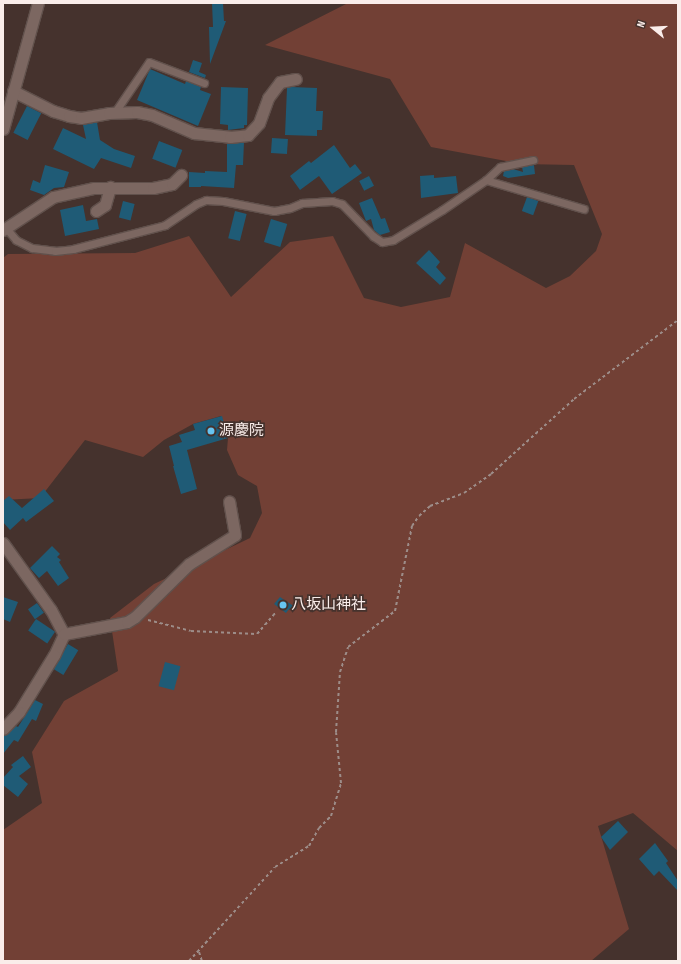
<!DOCTYPE html>
<html>
<head>
<meta charset="utf-8">
<style>
	body { margin:0 }
	#map { position:relative; width:681px; height:964px; overflow:hidden; background:#45322d; font-family:"Sofia Sans Condensed","Noto Sans JP",sans-serif }
	div>[style] { position:absolute }
	[style*='--x'] { left:calc(var(--x)*1px); top:calc(var(--y)*1px); width:calc(var(--w)*1px); rotate:calc(var(--a)*1deg) }
	.green>* { inset:0; background:#724035 }
	.building>* { inset:0; background:#1f5b76; transform-origin:0 0 }
	.path>* { height:2px; margin-top:-1px; transform-origin:0; background:repeating-linear-gradient(90deg,#9d8d89 0 3px,transparent 0 6px) }
	.roads { filter:drop-shadow(1px 0 #61514c) drop-shadow(-1px 0 #61514c) drop-shadow(0 1px #61514c) drop-shadow(0 -1px #61514c) }
	.service>* { height:7px; margin:-3.5px; padding:0 3.5px; transform-origin:3.5px; border-radius:3.5px; background:#7c6761 }
	.minor>* { height:11px; margin:-5.5px; padding:0 5.5px; transform-origin:5.5px; border-radius:5.5px; background:#7c6761 }
	.dots>* { width:11px; height:11px; translate:-50% -50%; box-sizing:border-box; border:2px solid #45322d; border-radius:50% }
	span { translate:-50% -50%; white-space:nowrap; text-align:center; line-height:1.15; -webkit-text-stroke:3.5px #45322d; paint-order:stroke }
	.poi-label { font-size:15px; color:#faedea }
	.left { translate:0 -50%; text-align:left }
	.frame { position:absolute; inset:0; border:4px solid #faedea; pointer-events:none }
	.north { position:absolute; left:633px; top:8px; width:40px; height:40px; -webkit-text-stroke:3px #45322d; paint-order:stroke; rotate:288deg; font-size:11px; font-weight:700; line-height:16px; text-align:center; color:#faedea }
	.north::after { content:''; display:block; margin:auto; width:14px; height:18px; background:#faedea; clip-path:polygon(50% 0,100% 100%,50% 72%,0 100%) }
</style>
</head>
<body>
<div id="map">
	<div class="green">
		<div style="clip-path:polygon(348px 3px,678px 3px,678px 851px,633px 813px,598px 826px,629px 929px,591px 961px,3px 961px,3px 830px,42px 803px,32px 752px,64px 701px,118px 671px,110px 618px,154px 584px,250px 538px,262px 513px,257px 486px,238px 475px,227px 450px,228px 438px,221px 416px,193px 424px,164px 440px,143px 457px,85px 440px,40px 498px,3px 500px,3px 258px,8px 254px,135px 253px,189px 236px,231px 297px,290px 242px,333px 236px,364px 298px,401px 307px,450px 297px,465px 243px,546px 288px,570px 276px,596px 251px,602px 234px,574px 165px,522px 164px,431px 147px,390px 79px,265px 45px)"></div>
	</div>
	<div class="building">
		<div style="clip-path:polygon(212px 3px,223px 3px,224px 21px,226px 21px,210px 64px,209px 27px,213px 27px)"></div>
		<div style="clip-path:polygon(193px 60px,202px 63px,199px 72px,206px 75px,205px 78px,189px 72px)"></div>
		<div style="clip-path:polygon(150px 69px,185px 84px,186px 81px,201px 87px,200px 90px,211px 94px,198px 126px,137px 100px)"></div>
		<div style="clip-path:polygon(221px 87px,248px 88px,247px 125px,244px 125px,244px 128px,228px 130px,228px 125px,220px 124px)"></div>
		<div style="clip-path:polygon(291px 87px,317px 88px,316px 111px,323px 111px,322px 130px,317px 130px,317px 136px,285px 135px,287px 88px)"></div>
		<div style="left:27px;top:106px;width:16px;height:30px;rotate:27deg"></div>
		<div style="clip-path:polygon(97px 122px,100px 140px,114px 149px,135px 156px,131px 168px,101px 158px,94px 169px,53px 149px,63px 128px,86px 139px,83px 125px)"></div>
		<div style="left:272px;top:138px;width:16px;height:15px;rotate:4deg"></div>
		<div style="left:159px;top:141px;width:25px;height:19px;rotate:21deg"></div>
		<div style="clip-path:polygon(244px 142px,243px 165px,236px 165px,234px 188px,201px 186px,201px 187px,189px 187px,189px 172px,205px 173px,205px 171px,227px 172px,227px 144px)"></div>
		<div style="clip-path:polygon(334px 145px,350px 168px,355px 164px,362px 173px,332px 194px,319px 176px,300px 190px,290px 176px,309px 161px,311px 163px)"></div>
		<div style="clip-path:polygon(45px 165px,69px 172px,64px 187px,54px 188px,44px 195px,30px 190px,33px 180px,40px 183px)"></div>
		<div style="clip-path:polygon(534px 165px,535px 174px,508px 178px,503px 176px,504px 171px,513px 169px,523px 172px,522px 167px)"></div>
		<div style="clip-path:polygon(434px 175px,434px 178px,456px 176px,458px 193px,421px 198px,420px 176px)"></div>
		<div style="left:369px;top:176px;width:11px;height:11px;rotate:63deg"></div>
		<div style="left:527px;top:197px;width:12px;height:15px;rotate:20deg"></div>
		<div style="clip-path:polygon(372px 198px,381px 219px,385px 218px,390px 232px,380px 235px,374px 230px,371px 219px,366px 221px,359px 203px)"></div>
		<div style="left:123px;top:201px;width:12px;height:17px;rotate:14deg"></div>
		<div style="clip-path:polygon(83px 205px,86px 221px,97px 219px,99px 229px,65px 236px,60px 210px)"></div>
		<div style="left:235px;top:211px;width:12px;height:28px;rotate:14deg"></div>
		<div style="left:271px;top:219px;width:17px;height:24px;rotate:17deg"></div>
		<div style="clip-path:polygon(429px 250px,440px 262px,436px 267px,446px 278px,440px 285px,416px 263px)"></div>
		<div style="clip-path:polygon(222px 416px,228px 438px,187px 450px,197px 489px,181px 494px,173px 466px,174px 466px,169px 446px,182px 442px,179px 435px,195px 430px,193px 424px)"></div>
		<div style="clip-path:polygon(44px 489px,54px 501px,26px 522px,23px 518px,10px 530px,3px 522px,3px 501px,9px 496px,22px 508px)"></div>
		<div style="clip-path:polygon(52px 546px,60px 554px,57px 557px,61px 560px,59px 562px,69px 578px,58px 586px,47px 571px,39px 578px,30px 568px)"></div>
		<div style="clip-path:polygon(3px 597px,18px 602px,10px 622px,3px 619px)"></div>
		<div style="clip-path:polygon(280px 597px,292px 605px,297px 609px,289px 609px,286px 613px,274px 604px)"></div>
		<div style="left:37px;top:603px;width:12px;height:11px;rotate:55deg"></div>
		<div style="left:36px;top:619px;width:23px;height:14px;rotate:34deg"></div>
		<div style="left:68px;top:644px;width:12px;height:29px;rotate:31deg"></div>
		<div style="left:165px;top:662px;width:16px;height:25px;rotate:15deg"></div>
		<div style="clip-path:polygon(35px 700px,43px 704px,36px 721px,32px 719px,18px 742px,14px 740px,3px 754px,3px 736px,8px 734px,16px 726px,18px 727px)"></div>
		<div style="clip-path:polygon(23px 756px,31px 767px,19px 776px,28px 784px,18px 797px,3px 785px,3px 778px,13px 767px,11px 765px)"></div>
		<div style="clip-path:polygon(618px 821px,628px 832px,610px 850px,601px 837px)"></div>
		<div style="clip-path:polygon(655px 843px,668px 861px,666px 863px,678px 881px,678px 891px,659px 871px,654px 876px,639px 859px)"></div>
	</div>
	<div class="path">
		<div style="--x:148;--y:620;--w:44;--a:14.3"></div>
		<div style="--x:191;--y:631;--w:66;--a:2.6"></div>
		<div style="--x:257;--y:634;--w:29;--a:-49"></div>
		<div style="--x:199;--y:952;--w:9;--a:72"></div>
		<div style="--x:189;--y:961;--w:127;--a:-47.5"></div>
		<div style="--x:275;--y:867;--w:40;--a:-32"></div>
		<div style="--x:309;--y:846;--w:21;--a:-61"></div>
		<div style="--x:319;--y:828;--w:17;--a:-45"></div>
		<div style="--x:331;--y:816;--w:34;--a:-73"></div>
		<div style="--x:341;--y:783;--w:51;--a:-95.6"></div>
		<div style="--x:336;--y:732;--w:60;--a:-86.2"></div>
		<div style="--x:340;--y:672;--w:26;--a:-72"></div>
		<div style="--x:348;--y:647;--w:59;--a:-37.5"></div>
		<div style="--x:395;--y:611;--w:87;--a:-78.7"></div>
		<div style="--x:412;--y:526;--w:12;--a:-55"></div>
		<div style="--x:419;--y:516;--w:15;--a:-42"></div>
		<div style="--x:430;--y:506;--w:36;--a:-21"></div>
		<div style="--x:464;--y:493;--w:33;--a:-35"></div>
		<div style="--x:491;--y:474;--w:112;--a:-42.1"></div>
		<div style="--x:574;--y:399;--w:131;--a:-37.2"></div>
	</div>
	<div class="roads">
		<div class="service">
			<div style="--x:115;--y:112;--w:60;--a:-55.8"></div>
			<div style="--x:149;--y:62;--w:59;--a:20.9"></div>
			<div style="--x:486;--y:180;--w:102;--a:16.5"></div>
			<div style="--x:6;--y:228;--w:16;--a:50"></div>
			<div style="--x:16;--y:240;--w:18;--a:27"></div>
			<div style="--x:32;--y:248;--w:23;--a:7"></div>
			<div style="--x:55;--y:251;--w:18;--a:-6"></div>
			<div style="--x:73;--y:249;--w:95;--a:-14.6"></div>
			<div style="--x:165;--y:225;--w:37;--a:-34"></div>
			<div style="--x:196;--y:204;--w:11;--a:-22"></div>
			<div style="--x:206;--y:200;--w:17;--a:3"></div>
			<div style="--x:223;--y:201;--w:52;--a:11.1"></div>
			<div style="--x:274;--y:211;--w:16;--a:-11"></div>
			<div style="--x:290;--y:208;--w:13;--a:-23"></div>
			<div style="--x:302;--y:203;--w:30;--a:-4"></div>
			<div style="--x:332;--y:201;--w:10;--a:17"></div>
			<div style="--x:342;--y:204;--w:45;--a:45.9"></div>
			<div style="--x:373;--y:236;--w:11;--a:34"></div>
			<div style="--x:382;--y:242;--w:11;--a:-10"></div>
			<div style="--x:393;--y:240;--w:57;--a:-31.5"></div>
			<div style="--x:442;--y:210;--w:53;--a:-34.3"></div>
			<div style="--x:486;--y:180;--w:19;--a:-43"></div>
			<div style="--x:500;--y:167;--w:34;--a:-12"></div>
		</div>
		<div class="minor">
			<div style="--x:13;--y:91;--w:45;--a:26.6"></div>
			<div style="--x:53;--y:111;--w:17;--a:17"></div>
			<div style="--x:69;--y:116;--w:12;--a:9"></div>
			<div style="--x:81;--y:118;--w:28;--a:-10"></div>
			<div style="--x:109;--y:113;--w:28;--a:-2"></div>
			<div style="--x:137;--y:112;--w:15;--a:11"></div>
			<div style="--x:152;--y:115;--w:46;--a:23.2"></div>
			<div style="--x:194;--y:133;--w:36;--a:6"></div>
			<div style="--x:230;--y:137;--w:18;--a:-6"></div>
			<div style="--x:248;--y:135;--w:16;--a:-47"></div>
			<div style="--x:259;--y:123;--w:27;--a:-70"></div>
			<div style="--x:268;--y:98;--w:20;--a:-53"></div>
			<div style="--x:280;--y:82;--w:16;--a:-11"></div>
			<div style="--x:3;--y:129;--w:131;--a:-74.5"></div>
			<div style="--x:96;--y:211;--w:11;--a:-34"></div>
			<div style="--x:105;--y:205;--w:19;--a:-74"></div>
			<div style="--x:3;--y:230;--w:60;--a:-33.4"></div>
			<div style="--x:53;--y:197;--w:42;--a:-12.4"></div>
			<div style="--x:94;--y:188;--w:59;--a:0"></div>
			<div style="--x:153;--y:188;--w:19;--a:-12"></div>
			<div style="--x:172;--y:184;--w:13;--a:-45"></div>
			<div style="--x:3;--y:543;--w:82;--a:54.4"></div>
			<div style="--x:51;--y:610;--w:27;--a:62"></div>
			<div style="--x:64;--y:634;--w:23;--a:115"></div>
			<div style="--x:54;--y:655;--w:67;--a:121.6"></div>
			<div style="--x:19;--y:712;--w:23;--a:133"></div>
			<div style="--x:64;--y:634;--w:64;--a:-10.8"></div>
			<div style="--x:127;--y:622;--w:9;--a:-32"></div>
			<div style="--x:135;--y:617;--w:76;--a:-44.5"></div>
			<div style="--x:189;--y:564;--w:54;--a:-32.2"></div>
			<div style="--x:235;--y:535;--w:34;--a:-100"></div>
		</div>
	</div>
	<div class="dots">
		<div style="left:211px;top:431px;background:#67c4f0"></div>
		<div style="left:283px;top:605px;background:#67c4f0"></div>
	</div>
	<div class="poi-label">
		<span class="left" style="left:219px;top:431px">源慶院</span>
		<span class="left" style="left:291px;top:605px">八坂山神社</span>
	</div>
	<div class="frame"></div>
	<div class="north">N</div>
</div>
</body>
</html>
